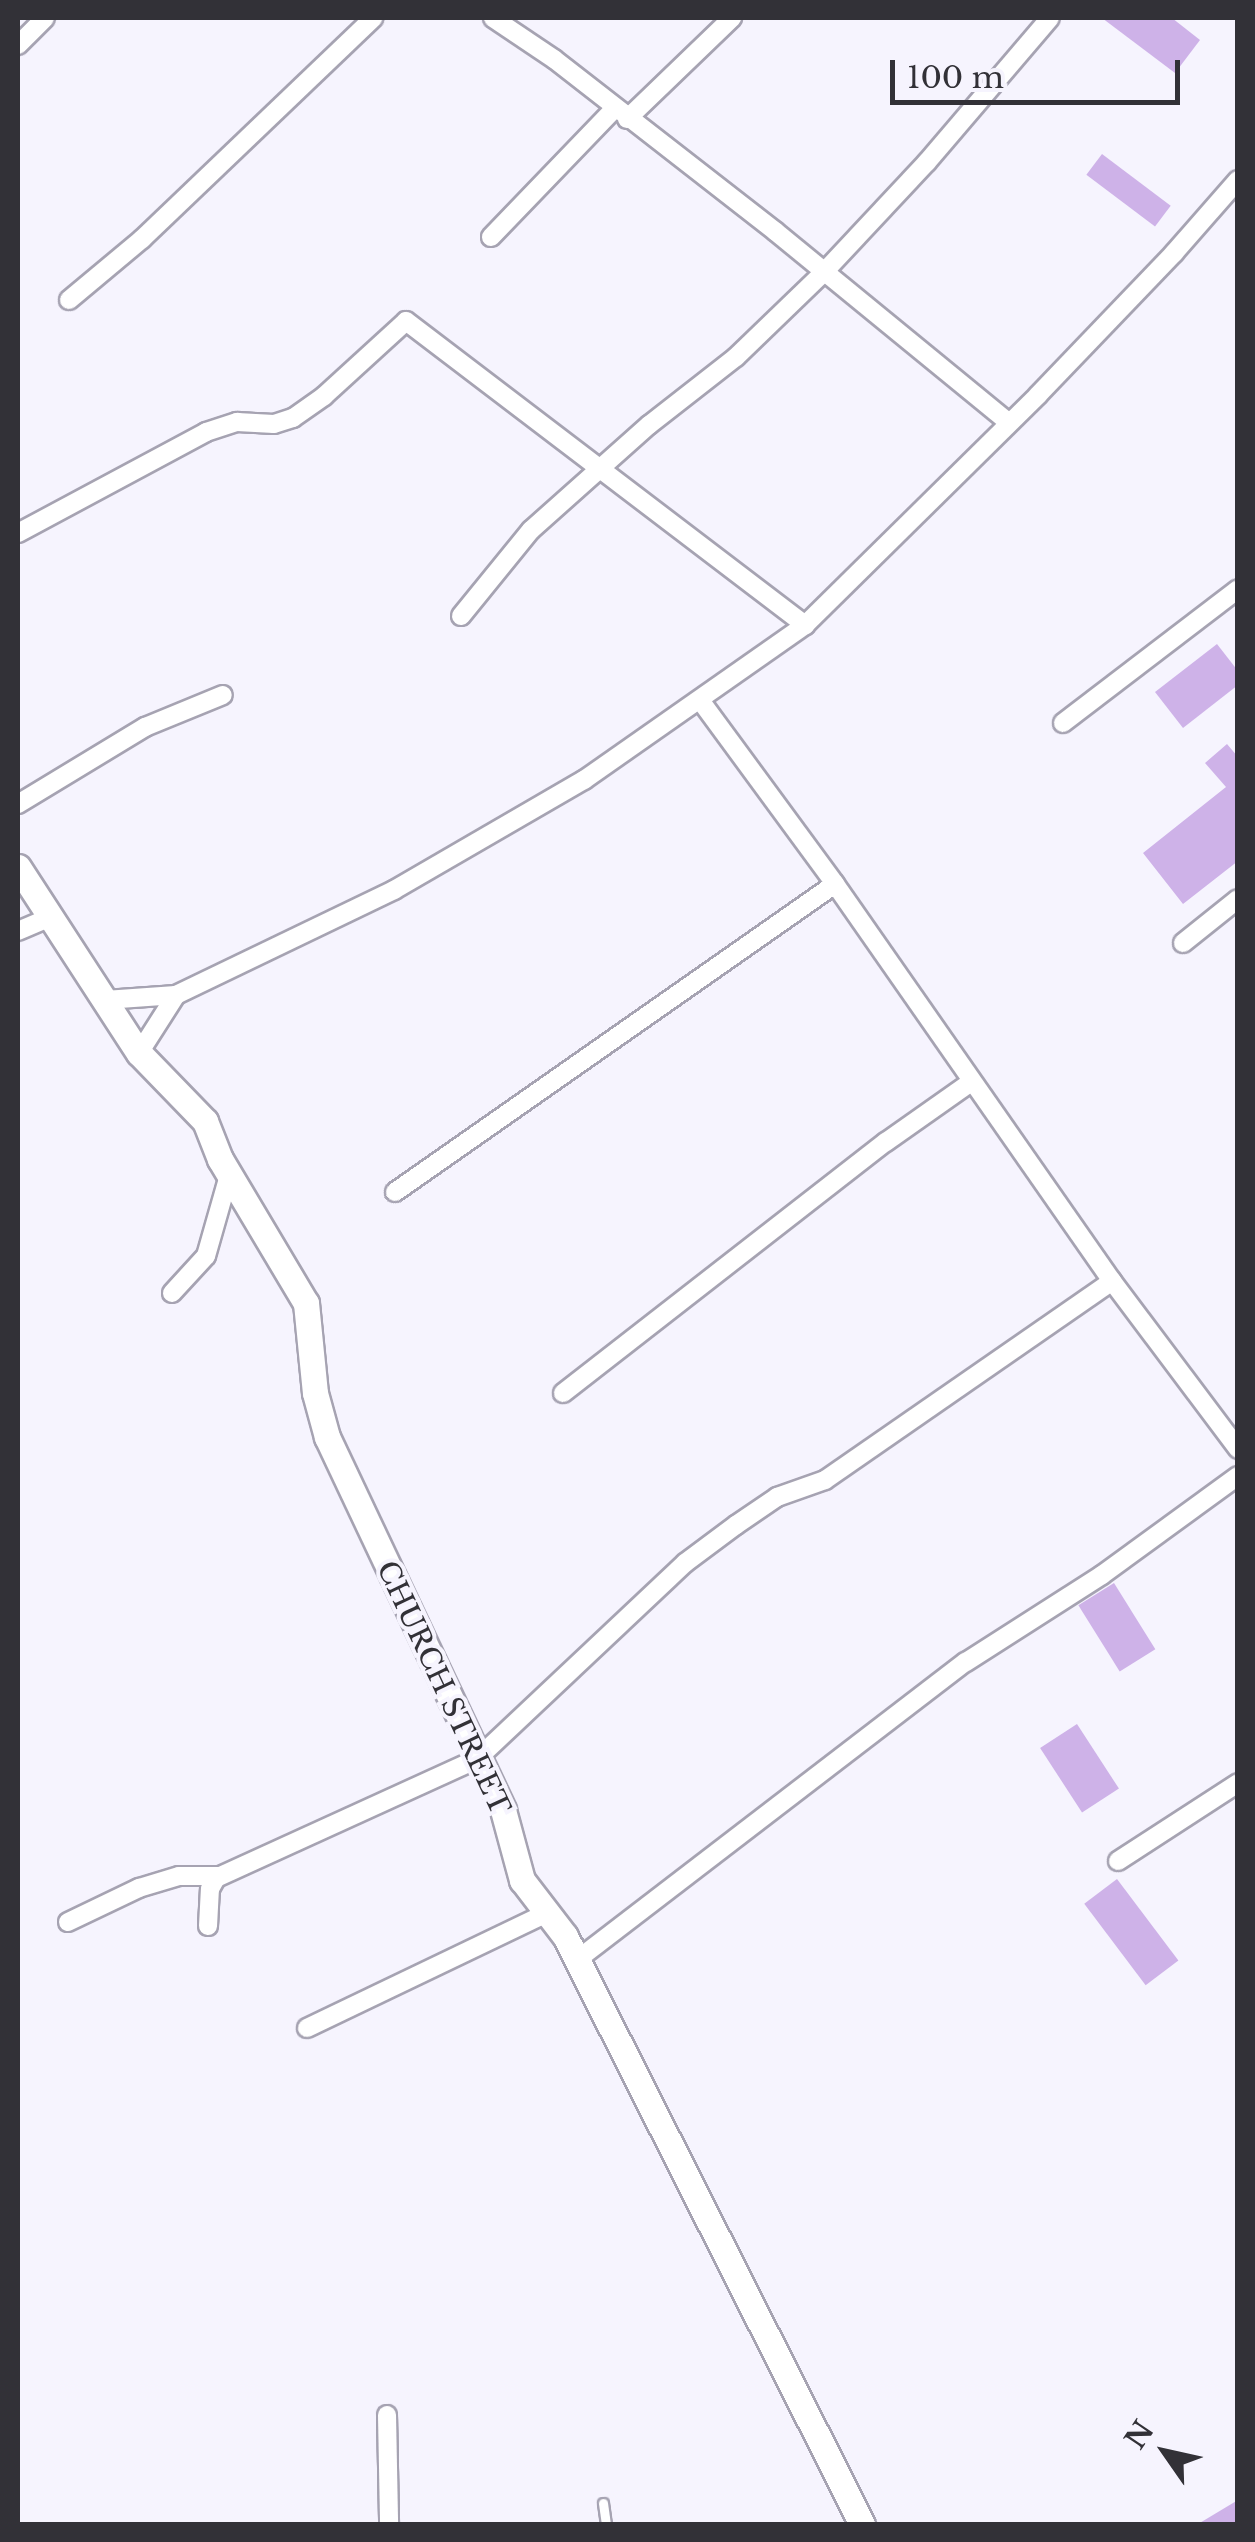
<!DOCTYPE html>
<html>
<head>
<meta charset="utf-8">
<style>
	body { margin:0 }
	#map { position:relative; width:1255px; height:2542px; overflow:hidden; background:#f6f4fe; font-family:"Libre Baskerville",serif }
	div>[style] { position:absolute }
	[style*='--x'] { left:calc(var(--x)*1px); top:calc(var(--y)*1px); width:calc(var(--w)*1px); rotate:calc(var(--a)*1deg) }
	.building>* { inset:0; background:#ceb2e8; transform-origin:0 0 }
	.roads { filter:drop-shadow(2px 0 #a6a3b2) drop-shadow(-2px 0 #a6a3b2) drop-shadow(0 2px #a6a3b2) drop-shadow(0 -2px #a6a3b2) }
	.lane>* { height:9px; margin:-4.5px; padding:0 4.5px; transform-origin:4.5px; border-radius:4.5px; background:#fff }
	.street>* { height:18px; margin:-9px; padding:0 9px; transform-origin:9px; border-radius:9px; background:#fff }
	.secondary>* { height:25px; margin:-12.5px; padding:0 12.5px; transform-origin:12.5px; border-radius:12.5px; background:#fff }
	span { translate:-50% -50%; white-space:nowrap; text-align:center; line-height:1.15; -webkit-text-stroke:8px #f6f4fe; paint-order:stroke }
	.street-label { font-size:28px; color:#323137 }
	.frame { position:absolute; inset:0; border:20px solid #323137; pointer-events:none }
	.north { position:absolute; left:1115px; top:2402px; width:100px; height:100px; -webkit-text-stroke:8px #f6f4fe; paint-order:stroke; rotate:304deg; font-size:28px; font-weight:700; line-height:40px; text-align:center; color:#323137 }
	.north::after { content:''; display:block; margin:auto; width:35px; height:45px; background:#323137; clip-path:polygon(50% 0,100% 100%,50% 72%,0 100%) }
	.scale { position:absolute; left:890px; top:60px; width:290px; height:45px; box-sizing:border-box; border:5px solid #323137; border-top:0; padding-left:12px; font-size:30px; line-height:35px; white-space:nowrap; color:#323137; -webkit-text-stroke:8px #f6f4fe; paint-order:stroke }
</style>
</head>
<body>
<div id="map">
	<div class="building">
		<div style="clip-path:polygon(1102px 18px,1172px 18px,1200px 40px,1175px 73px)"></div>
		<div style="left:1102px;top:154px;width:86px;height:26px;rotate:37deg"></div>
		<div style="clip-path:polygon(1217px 644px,1238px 671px,1238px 685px,1183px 728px,1155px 692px)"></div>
		<div style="clip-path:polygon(1227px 744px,1238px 757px,1238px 861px,1183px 904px,1143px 853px,1226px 787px,1205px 763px)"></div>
		<div style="left:1114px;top:1583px;width:78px;height:42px;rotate:58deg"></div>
		<div style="left:1077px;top:1724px;width:77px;height:44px;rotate:57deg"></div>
		<div style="left:1117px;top:1879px;width:102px;height:41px;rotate:53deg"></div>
		<div style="clip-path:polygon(1238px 2500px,1238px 2524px,1198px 2524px)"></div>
	</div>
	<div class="roads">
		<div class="lane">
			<div style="--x:603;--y:2503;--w:21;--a:82"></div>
		</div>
		<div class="street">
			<div style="--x:493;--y:18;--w:73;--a:33.9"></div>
			<div style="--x:554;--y:59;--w:281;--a:37.9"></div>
			<div style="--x:776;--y:232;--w:301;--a:39.3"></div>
			<div style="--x:18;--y:45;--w:38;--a:-45"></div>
			<div style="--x:627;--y:119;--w:146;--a:-43.9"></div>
			<div style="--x:491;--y:237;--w:179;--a:-46.1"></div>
			<div style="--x:69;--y:300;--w:95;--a:-39.9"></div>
			<div style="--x:142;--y:239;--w:320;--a:-43.7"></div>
			<div style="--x:18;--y:533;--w:213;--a:-28.2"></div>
			<div style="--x:206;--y:432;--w:33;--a:-18"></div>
			<div style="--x:237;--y:422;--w:37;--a:3"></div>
			<div style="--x:274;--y:424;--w:20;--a:-18"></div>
			<div style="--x:293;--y:418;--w:38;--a:-35"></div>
			<div style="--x:324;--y:396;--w:111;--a:-42.4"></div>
			<div style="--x:406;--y:321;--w:502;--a:37.3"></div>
			<div style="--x:461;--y:616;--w:111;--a:-50.9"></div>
			<div style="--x:531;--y:530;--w:158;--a:-41.7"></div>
			<div style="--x:649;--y:425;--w:110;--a:-38"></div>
			<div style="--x:736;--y:357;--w:124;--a:-44"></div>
			<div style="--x:825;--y:271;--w:149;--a:-46.9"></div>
			<div style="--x:927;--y:162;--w:189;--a:-49.5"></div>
			<div style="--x:700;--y:700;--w:228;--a:53.7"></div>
			<div style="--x:835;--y:884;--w:484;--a:55.1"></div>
			<div style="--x:1112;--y:1281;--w:210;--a:53.1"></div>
			<div style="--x:1063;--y:723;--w:220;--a:-37.4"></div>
			<div style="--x:18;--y:804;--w:149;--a:-31.2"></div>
			<div style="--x:145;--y:727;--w:84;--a:-22.3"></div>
			<div style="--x:18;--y:931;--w:33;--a:-23"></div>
			<div style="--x:1183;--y:943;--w:70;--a:-38.7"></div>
			<div style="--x:105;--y:1000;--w:71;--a:-4"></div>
			<div style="--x:139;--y:1053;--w:69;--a:-57.5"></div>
			<div style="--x:176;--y:995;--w:242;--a:-25.7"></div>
			<div style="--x:394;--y:890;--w:220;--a:-30.1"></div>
			<div style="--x:584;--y:780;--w:270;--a:-35"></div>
			<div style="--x:805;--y:625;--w:327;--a:-44.6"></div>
			<div style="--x:1038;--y:395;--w:197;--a:-46.2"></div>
			<div style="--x:1174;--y:253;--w:97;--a:-48.8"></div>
			<div style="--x:395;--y:1192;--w:537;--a:-34.99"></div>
			<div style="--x:172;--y:1293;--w:50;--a:-47.4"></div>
			<div style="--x:206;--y:1256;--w:84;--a:-74.1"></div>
			<div style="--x:563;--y:1393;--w:409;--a:-37.9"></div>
			<div style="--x:886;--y:1142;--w:104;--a:-35.2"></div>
			<div style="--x:1118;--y:1861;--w:143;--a:-33"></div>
			<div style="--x:68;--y:1922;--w:79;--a:-25.6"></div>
			<div style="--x:139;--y:1888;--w:42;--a:-16.7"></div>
			<div style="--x:179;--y:1876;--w:40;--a:0"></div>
			<div style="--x:208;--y:1926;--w:37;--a:-87"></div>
			<div style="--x:210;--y:1889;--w:13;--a:-61"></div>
			<div style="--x:216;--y:1878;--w:287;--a:-24.5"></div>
			<div style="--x:477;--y:1759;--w:286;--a:-43.3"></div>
			<div style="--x:685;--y:1563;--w:64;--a:-36.7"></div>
			<div style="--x:736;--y:1525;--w:50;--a:-34.3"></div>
			<div style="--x:777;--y:1497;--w:51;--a:-19.5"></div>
			<div style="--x:825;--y:1480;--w:349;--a:-34.7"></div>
			<div style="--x:577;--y:1960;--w:490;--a:-37.5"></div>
			<div style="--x:966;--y:1662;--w:161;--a:-32.6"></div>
			<div style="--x:1102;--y:1575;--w:168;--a:-36.1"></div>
			<div style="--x:307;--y:2028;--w:266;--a:-25.6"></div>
			<div style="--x:387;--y:2415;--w:109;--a:88.9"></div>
		</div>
		<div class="secondary">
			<div style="--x:18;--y:867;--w:222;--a:57"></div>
			<div style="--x:139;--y:1053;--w:95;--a:45.9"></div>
			<div style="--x:205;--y:1121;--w:41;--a:68.5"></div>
			<div style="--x:220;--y:1159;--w:168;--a:59.2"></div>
			<div style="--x:306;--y:1303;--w:90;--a:84.3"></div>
			<div style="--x:315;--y:1393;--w:46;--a:74.7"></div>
			<div style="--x:327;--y:1437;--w:412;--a:64.7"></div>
			<div style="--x:503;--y:1810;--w:73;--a:74.8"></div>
			<div style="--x:522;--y:1880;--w:71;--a:52.5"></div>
			<div style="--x:565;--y:1936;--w:659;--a:63.2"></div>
		</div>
	</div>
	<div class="street-label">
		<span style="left:443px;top:1688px;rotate:65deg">CHURCH STREET</span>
	</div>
	<div class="frame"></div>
	<div class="north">N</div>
	<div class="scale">100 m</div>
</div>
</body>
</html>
